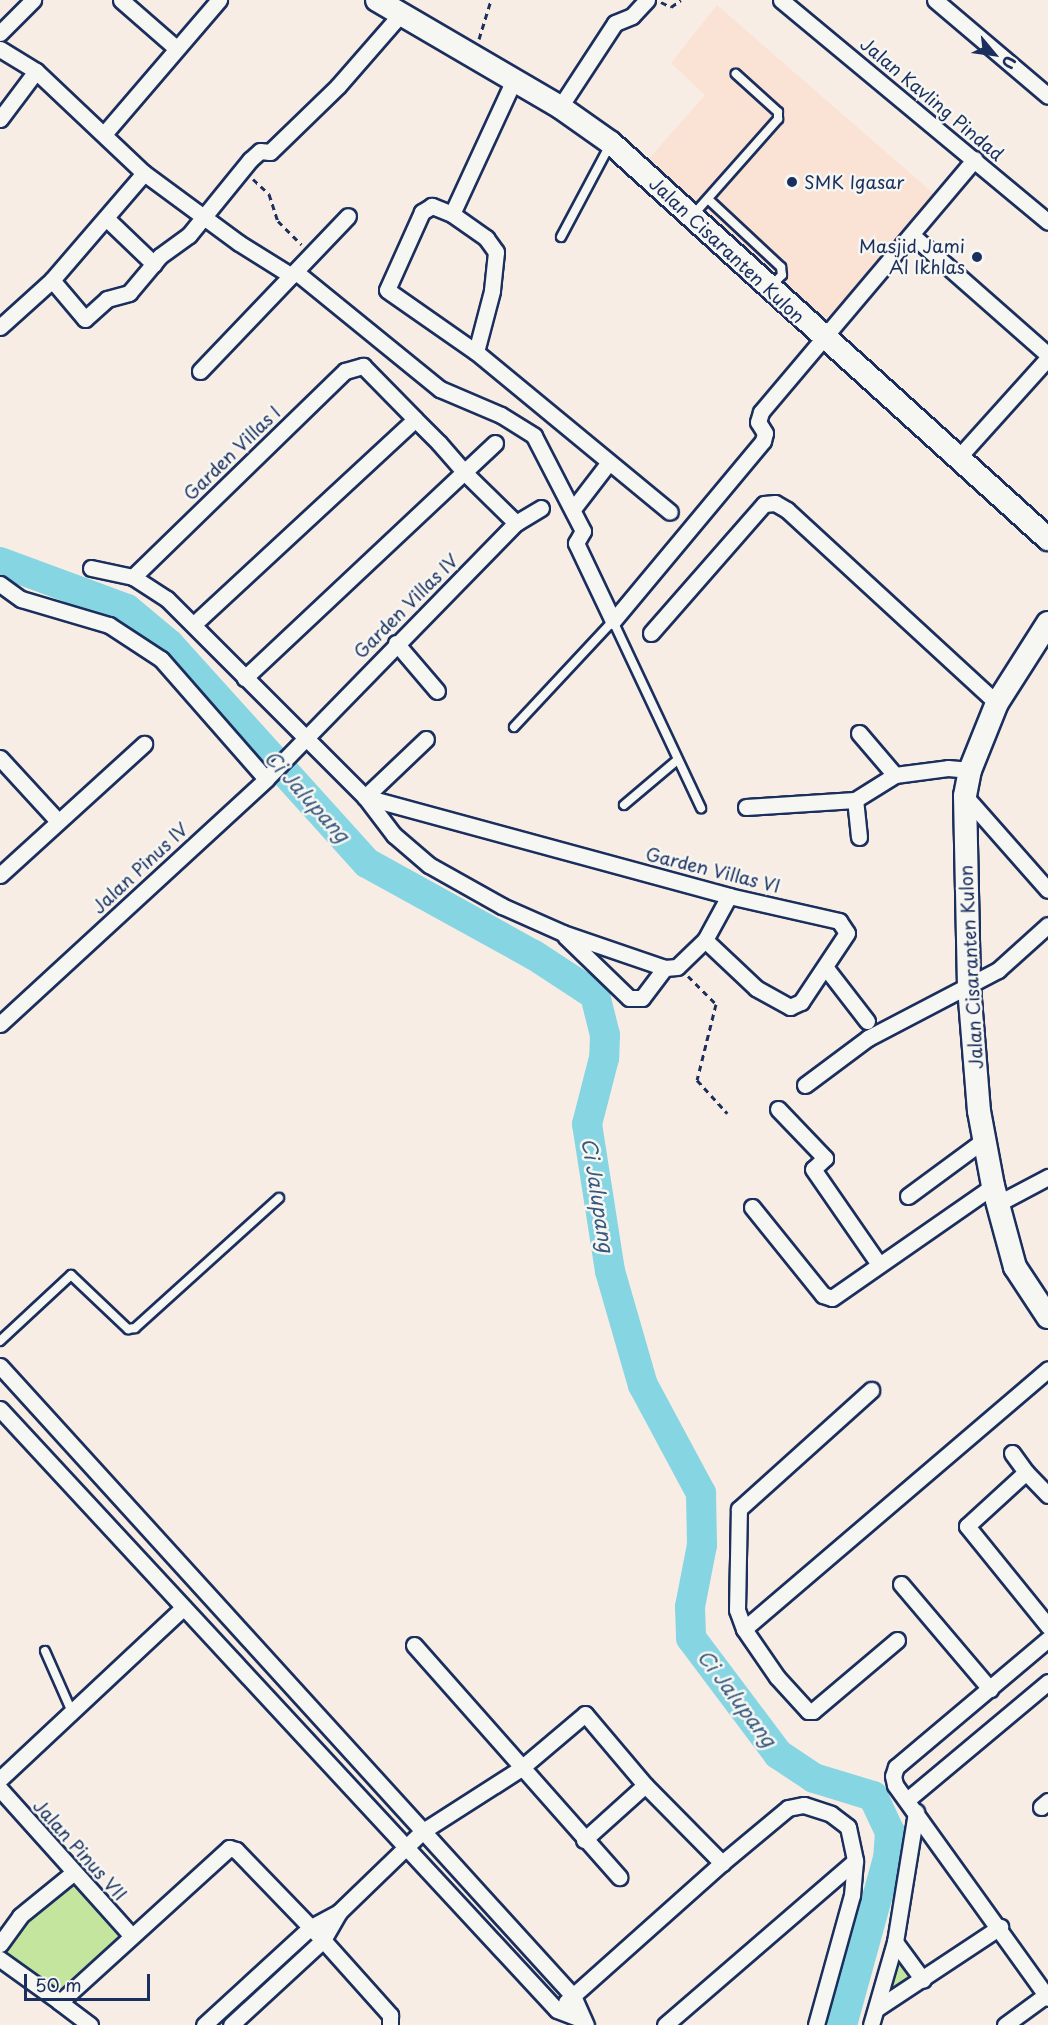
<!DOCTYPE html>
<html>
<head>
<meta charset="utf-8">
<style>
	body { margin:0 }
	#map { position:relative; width:1048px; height:2025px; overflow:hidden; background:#f8ede4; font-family:"Playpen Sans",sans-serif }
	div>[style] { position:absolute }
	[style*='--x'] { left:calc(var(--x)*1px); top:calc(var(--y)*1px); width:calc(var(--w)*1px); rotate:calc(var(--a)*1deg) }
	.built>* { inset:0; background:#fae2d4 }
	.green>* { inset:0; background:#c3e59e }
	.river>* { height:30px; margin:-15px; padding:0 15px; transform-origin:15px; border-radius:15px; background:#86d5e2 }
	.path>* { height:3px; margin-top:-1.5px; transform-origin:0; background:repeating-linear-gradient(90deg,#1b2f5e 0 6px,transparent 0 10.5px) }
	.roads { filter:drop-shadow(2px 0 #1b2f5e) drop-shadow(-2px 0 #1b2f5e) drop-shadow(0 2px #1b2f5e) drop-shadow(0 -2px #1b2f5e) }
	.service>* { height:8px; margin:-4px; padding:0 4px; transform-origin:4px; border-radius:4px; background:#f6f6f2 }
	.minor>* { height:15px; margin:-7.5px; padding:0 7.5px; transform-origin:7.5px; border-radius:7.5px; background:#f6f6f2 }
	.secondary>* { height:22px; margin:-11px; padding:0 11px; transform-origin:11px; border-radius:11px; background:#f6f6f2 }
	.dots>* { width:16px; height:16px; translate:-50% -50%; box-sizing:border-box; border:3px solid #f6f6f2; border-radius:50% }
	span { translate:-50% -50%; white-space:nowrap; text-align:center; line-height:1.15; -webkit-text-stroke:5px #f6f6f2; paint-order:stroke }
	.street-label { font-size:18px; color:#1b2f5e }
	.poi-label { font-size:18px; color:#1b2f5e }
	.left { translate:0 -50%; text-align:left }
	.right { translate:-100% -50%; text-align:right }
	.water-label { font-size:20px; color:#36587f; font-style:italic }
	.north { position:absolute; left:964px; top:24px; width:60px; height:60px; -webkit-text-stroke:4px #f6f6f2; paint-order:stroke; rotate:119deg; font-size:16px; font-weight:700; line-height:24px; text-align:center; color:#1b2f5e }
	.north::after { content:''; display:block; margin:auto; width:21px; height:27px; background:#1b2f5e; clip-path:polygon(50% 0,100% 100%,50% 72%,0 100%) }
	.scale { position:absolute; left:24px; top:1974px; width:126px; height:27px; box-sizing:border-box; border:3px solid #1b2f5e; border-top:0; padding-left:8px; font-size:18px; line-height:21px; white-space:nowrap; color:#1b2f5e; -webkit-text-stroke:4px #f6f6f2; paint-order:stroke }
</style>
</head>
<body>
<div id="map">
	<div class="built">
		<div style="clip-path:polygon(717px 5px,941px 200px,838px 322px,829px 315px,820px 325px,645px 163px,705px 95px,671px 63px)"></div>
	</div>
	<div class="green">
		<div style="clip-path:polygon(74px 1878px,127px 1934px,58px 1997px,1px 1953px,23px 1918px)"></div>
		<div style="clip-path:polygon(896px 1948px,919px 1979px,881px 2003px)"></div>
	</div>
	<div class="river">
		<div style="--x:0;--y:562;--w:135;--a:20.3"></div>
		<div style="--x:127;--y:609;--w:55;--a:39.8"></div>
		<div style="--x:169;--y:644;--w:295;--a:47.9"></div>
		<div style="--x:367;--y:863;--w:191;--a:28.9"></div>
		<div style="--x:534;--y:955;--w:73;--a:33.3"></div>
		<div style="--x:595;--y:995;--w:41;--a:76"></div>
		<div style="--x:605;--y:1035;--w:23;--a:92"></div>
		<div style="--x:604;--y:1058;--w:68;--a:104.4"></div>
		<div style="--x:587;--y:1124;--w:149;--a:81.1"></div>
		<div style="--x:610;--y:1271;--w:119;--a:73.9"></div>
		<div style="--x:643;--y:1385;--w:123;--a:61.8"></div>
		<div style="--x:701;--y:1493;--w:52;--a:88.9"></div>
		<div style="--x:702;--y:1545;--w:63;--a:101"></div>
		<div style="--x:690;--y:1607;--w:31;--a:88"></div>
		<div style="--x:691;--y:1638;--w:145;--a:53.1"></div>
		<div style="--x:778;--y:1754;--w:43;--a:33.7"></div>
		<div style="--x:814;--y:1778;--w:62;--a:17"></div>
		<div style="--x:873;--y:1796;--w:40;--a:65"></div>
		<div style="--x:890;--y:1832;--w:26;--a:94"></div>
		<div style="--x:888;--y:1858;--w:173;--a:105.4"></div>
	</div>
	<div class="path">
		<div style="--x:661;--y:2;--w:11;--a:27"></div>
		<div style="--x:671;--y:7;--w:12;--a:-35"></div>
		<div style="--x:479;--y:39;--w:41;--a:-72.9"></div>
		<div style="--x:253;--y:179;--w:22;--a:43"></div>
		<div style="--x:269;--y:194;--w:28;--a:72"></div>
		<div style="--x:278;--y:221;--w:33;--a:45"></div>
		<div style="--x:688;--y:976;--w:40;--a:45"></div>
		<div style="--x:716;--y:1004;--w:78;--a:104"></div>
		<div style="--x:697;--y:1080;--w:45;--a:47.7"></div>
	</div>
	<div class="roads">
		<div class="service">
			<div style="--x:708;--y:199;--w:100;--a:43"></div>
			<div style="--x:781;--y:267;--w:8;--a:83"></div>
			<div style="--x:782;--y:275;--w:14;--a:135"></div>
			<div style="--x:694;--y:214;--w:127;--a:-48.5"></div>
			<div style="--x:778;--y:119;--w:7;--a:-90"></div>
			<div style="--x:778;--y:112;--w:57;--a:-137.9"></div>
			<div style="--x:561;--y:237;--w:104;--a:-62"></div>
			<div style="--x:514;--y:727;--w:145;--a:-47"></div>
			<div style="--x:613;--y:621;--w:207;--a:64.8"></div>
			<div style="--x:624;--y:805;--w:68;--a:-40.2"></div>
			<div style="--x:0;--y:1341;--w:97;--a:-42.9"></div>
			<div style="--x:71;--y:1275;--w:79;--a:43.5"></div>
			<div style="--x:128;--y:1329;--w:7;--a:-8"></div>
			<div style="--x:135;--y:1328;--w:194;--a:-42.1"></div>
			<div style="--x:45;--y:1651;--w:67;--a:66.1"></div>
		</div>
		<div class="minor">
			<div style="--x:121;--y:0;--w:73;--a:41.1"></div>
			<div style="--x:781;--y:0;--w:347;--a:39.7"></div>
			<div style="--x:935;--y:0;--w:148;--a:40.3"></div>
			<div style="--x:0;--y:33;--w:47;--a:-45"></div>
			<div style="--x:0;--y:49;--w:42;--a:31.4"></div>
			<div style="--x:36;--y:71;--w:149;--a:43.4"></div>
			<div style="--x:144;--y:173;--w:118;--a:36.4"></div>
			<div style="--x:239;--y:243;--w:62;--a:31.9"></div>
			<div style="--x:513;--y:82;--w:145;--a:114.8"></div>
			<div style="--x:452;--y:214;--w:42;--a:35.2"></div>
			<div style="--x:486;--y:238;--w:17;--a:54"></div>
			<div style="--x:496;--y:252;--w:39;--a:96"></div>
			<div style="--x:492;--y:291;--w:63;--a:104.7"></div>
			<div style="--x:476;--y:352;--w:251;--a:39.5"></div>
			<div style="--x:560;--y:107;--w:100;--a:-56.8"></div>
			<div style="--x:615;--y:23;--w:18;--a:-22"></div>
			<div style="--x:632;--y:16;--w:22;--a:-47"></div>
			<div style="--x:0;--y:119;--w:60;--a:-53.1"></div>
			<div style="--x:104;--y:134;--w:177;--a:-49.4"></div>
			<div style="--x:452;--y:214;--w:22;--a:-158"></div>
			<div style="--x:432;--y:206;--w:12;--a:149"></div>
			<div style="--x:422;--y:212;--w:85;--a:114.2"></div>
			<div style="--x:387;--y:290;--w:108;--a:34.9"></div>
			<div style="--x:107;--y:219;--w:65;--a:43.8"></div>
			<div style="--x:912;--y:235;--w:181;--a:41.4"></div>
			<div style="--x:296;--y:272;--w:186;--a:39.1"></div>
			<div style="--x:440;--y:389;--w:66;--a:23.1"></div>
			<div style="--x:501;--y:415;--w:39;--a:32"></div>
			<div style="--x:534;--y:436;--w:107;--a:62.7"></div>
			<div style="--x:583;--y:531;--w:14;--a:120"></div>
			<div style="--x:576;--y:543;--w:86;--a:64.6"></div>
			<div style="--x:613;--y:621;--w:234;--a:-50.2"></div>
			<div style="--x:763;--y:441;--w:8;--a:-76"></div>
			<div style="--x:765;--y:433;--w:13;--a:-122"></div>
			<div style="--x:758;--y:422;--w:10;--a:-73"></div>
			<div style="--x:761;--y:412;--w:331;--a:-49.8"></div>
			<div style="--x:52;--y:280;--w:141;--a:-49.3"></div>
			<div style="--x:0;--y:327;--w:70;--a:-42.1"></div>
			<div style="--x:52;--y:280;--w:51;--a:49.8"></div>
			<div style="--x:85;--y:319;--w:30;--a:-42"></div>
			<div style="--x:107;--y:299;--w:23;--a:-15"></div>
			<div style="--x:129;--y:293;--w:48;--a:-50"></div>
			<div style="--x:160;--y:256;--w:36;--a:-36"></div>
			<div style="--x:189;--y:235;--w:97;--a:-50.9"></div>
			<div style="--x:250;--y:160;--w:13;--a:-42"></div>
			<div style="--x:260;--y:151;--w:10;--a:6"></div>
			<div style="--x:270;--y:152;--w:95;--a:-44.1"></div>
			<div style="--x:338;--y:86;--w:94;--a:-48.9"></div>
			<div style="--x:200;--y:371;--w:214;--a:-46.3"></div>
			<div style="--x:495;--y:443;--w:42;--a:136.9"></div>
			<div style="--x:464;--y:472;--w:73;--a:44.4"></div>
			<div style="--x:958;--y:458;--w:135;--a:-48"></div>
			<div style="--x:573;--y:509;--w:59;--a:-52.5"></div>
			<div style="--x:91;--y:568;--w:43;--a:12.1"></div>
			<div style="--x:133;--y:577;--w:40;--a:32.9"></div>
			<div style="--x:167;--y:599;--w:280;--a:45"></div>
			<div style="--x:365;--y:797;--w:48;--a:52.7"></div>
			<div style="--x:394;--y:835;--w:46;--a:40.6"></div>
			<div style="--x:429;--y:865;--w:84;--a:29.3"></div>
			<div style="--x:502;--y:906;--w:67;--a:23.9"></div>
			<div style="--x:563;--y:933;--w:108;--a:18.9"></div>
			<div style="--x:665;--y:968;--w:12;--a:-5"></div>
			<div style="--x:677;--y:967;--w:39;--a:-44"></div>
			<div style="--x:705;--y:940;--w:50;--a:-61.4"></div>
			<div style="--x:133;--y:577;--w:296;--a:-44.2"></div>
			<div style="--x:345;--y:371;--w:19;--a:-16"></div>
			<div style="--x:363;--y:366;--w:74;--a:45.5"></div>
			<div style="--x:0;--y:584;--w:26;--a:36"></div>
			<div style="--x:21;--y:599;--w:92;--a:16.5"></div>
			<div style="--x:109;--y:625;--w:62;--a:33.2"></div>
			<div style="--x:161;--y:659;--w:159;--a:48.8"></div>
			<div style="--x:194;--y:624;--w:301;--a:-42.8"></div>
			<div style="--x:415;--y:419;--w:34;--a:45"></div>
			<div style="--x:439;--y:443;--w:38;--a:49"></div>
			<div style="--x:464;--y:472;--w:301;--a:136.8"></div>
			<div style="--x:651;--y:633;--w:171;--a:-48.8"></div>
			<div style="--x:764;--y:504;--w:11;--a:-5"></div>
			<div style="--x:775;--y:503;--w:14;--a:30"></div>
			<div style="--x:787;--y:510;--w:285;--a:42.6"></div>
			<div style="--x:396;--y:643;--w:63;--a:49.5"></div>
			<div style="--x:859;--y:733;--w:55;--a:49.4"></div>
			<div style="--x:0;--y:758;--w:86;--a:47.4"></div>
			<div style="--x:965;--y:796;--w:125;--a:48.6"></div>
			<div style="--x:365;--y:797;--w:377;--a:15.2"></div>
			<div style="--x:729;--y:896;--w:113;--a:12.8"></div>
			<div style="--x:839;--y:921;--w:14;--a:56"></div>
			<div style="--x:847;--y:933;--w:83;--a:123.7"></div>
			<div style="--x:801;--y:1002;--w:12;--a:156"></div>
			<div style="--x:790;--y:1007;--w:39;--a:-151"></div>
			<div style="--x:756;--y:988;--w:70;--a:-136.7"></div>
			<div style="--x:365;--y:797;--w:84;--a:-43.6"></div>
			<div style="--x:746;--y:807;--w:109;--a:-3.7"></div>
			<div style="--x:859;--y:837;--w:37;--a:-96"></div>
			<div style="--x:855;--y:800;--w:47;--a:-32"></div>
			<div style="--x:895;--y:775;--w:53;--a:-7.5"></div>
			<div style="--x:948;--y:768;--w:22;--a:5"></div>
			<div style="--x:0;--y:875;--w:195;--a:-42.3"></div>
			<div style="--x:565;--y:936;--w:89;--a:44.1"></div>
			<div style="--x:629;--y:998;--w:13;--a:0"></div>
			<div style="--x:642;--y:998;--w:38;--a:-53"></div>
			<div style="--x:826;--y:968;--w:67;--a:52.3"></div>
			<div style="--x:0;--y:1024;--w:362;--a:-42.6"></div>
			<div style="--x:266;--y:779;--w:358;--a:-45.7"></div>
			<div style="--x:516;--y:523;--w:29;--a:-31"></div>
			<div style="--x:805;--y:1085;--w:79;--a:-36.7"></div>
			<div style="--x:868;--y:1038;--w:147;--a:-27.6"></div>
			<div style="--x:998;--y:970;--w:67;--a:-42"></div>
			<div style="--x:778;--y:1109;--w:68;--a:46.2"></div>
			<div style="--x:825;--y:1158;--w:16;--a:137"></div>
			<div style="--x:813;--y:1169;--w:114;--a:55.3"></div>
			<div style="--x:908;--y:1196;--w:94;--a:-36.4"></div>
			<div style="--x:997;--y:1204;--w:58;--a:-27.9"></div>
			<div style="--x:752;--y:1207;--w:113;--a:51.1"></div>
			<div style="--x:823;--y:1295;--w:9;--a:18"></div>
			<div style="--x:832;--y:1298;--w:196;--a:-34.8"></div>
			<div style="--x:0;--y:1366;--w:852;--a:47.71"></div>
			<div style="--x:573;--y:1996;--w:32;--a:66"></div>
			<div style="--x:0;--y:1409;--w:819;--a:47.18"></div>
			<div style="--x:557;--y:2010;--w:26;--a:21"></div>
			<div style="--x:1012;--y:1453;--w:24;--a:54"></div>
			<div style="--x:1048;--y:1495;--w:32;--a:-134"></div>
			<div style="--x:1026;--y:1472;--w:80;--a:137.5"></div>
			<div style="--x:967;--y:1526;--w:129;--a:51"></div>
			<div style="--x:901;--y:1584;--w:138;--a:49.7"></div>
			<div style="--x:744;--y:1629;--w:20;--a:-110"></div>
			<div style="--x:737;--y:1610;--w:101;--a:-88.9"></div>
			<div style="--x:739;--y:1509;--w:178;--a:-42"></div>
			<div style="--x:1048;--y:1639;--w:199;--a:139.9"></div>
			<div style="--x:896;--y:1767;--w:9;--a:108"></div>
			<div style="--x:893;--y:1776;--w:9;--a:77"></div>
			<div style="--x:895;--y:1785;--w:262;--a:54.3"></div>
			<div style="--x:897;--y:1640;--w:110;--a:139.8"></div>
			<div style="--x:813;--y:1711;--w:5;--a:180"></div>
			<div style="--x:808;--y:1711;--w:46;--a:-132.4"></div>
			<div style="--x:777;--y:1677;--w:58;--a:-124.5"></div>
			<div style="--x:744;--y:1629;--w:400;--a:-40.5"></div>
			<div style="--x:414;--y:1645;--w:310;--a:48.5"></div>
			<div style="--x:0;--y:1779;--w:250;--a:-43.1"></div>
			<div style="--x:0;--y:1789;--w:196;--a:48.1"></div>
			<div style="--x:907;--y:1800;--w:184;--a:-39.9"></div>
			<div style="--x:1041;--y:1807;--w:9;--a:-41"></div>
			<div style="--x:584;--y:1840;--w:82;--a:-42"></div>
			<div style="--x:895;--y:1942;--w:47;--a:53.6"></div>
			<div style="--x:0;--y:1944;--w:34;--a:-54"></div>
			<div style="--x:20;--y:1916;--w:68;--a:-39.1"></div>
			<div style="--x:0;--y:1959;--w:74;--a:35.6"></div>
			<div style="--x:566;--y:2002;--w:209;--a:-41.7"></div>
			<div style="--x:722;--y:1863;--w:86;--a:-39.8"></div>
			<div style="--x:788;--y:1808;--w:16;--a:-11"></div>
			<div style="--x:804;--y:1805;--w:28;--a:18"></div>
			<div style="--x:831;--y:1814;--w:21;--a:37"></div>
			<div style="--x:848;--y:1827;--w:35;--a:78"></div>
			<div style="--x:855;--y:1861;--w:34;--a:95"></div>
			<div style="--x:852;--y:1895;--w:135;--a:105.5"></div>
			<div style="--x:876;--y:2009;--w:149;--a:-33.5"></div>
			<div style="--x:90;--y:2025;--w:38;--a:-143"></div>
			<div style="--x:60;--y:2002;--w:229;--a:-42.3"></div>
			<div style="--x:229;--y:1848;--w:7;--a:16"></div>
			<div style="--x:236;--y:1850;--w:125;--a:46"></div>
			<div style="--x:323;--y:1940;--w:101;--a:48.2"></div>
			<div style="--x:390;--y:2015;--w:10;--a:90"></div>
			<div style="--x:204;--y:2025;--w:145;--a:-42.5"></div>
			<div style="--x:311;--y:1927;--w:32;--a:-28"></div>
			<div style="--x:231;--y:2025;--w:125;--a:-42.7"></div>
			<div style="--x:323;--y:1940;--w:32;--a:-60"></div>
			<div style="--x:339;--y:1912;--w:117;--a:-44"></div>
			<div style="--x:423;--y:1831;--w:115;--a:-32.6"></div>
			<div style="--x:520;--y:1769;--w:85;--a:-40.2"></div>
			<div style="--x:585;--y:1714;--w:93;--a:49.8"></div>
			<div style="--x:645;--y:1785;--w:110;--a:45.4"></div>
			<div style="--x:665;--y:2025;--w:251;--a:-40.8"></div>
			<div style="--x:871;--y:2025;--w:86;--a:-73.9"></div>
			<div style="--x:895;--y:1942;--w:132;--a:-80.8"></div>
			<div style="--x:1005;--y:2025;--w:51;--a:-36.2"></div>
		</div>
		<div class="secondary">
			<div style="--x:377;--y:0;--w:212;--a:30.3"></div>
			<div style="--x:560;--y:107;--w:62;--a:35.2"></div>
			<div style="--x:611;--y:143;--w:590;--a:42.18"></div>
			<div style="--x:1048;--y:623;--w:95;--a:122.5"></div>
			<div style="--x:997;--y:703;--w:72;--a:111.9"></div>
			<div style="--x:970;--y:770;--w:26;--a:101"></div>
			<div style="--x:965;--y:796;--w:191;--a:88.8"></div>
			<div style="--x:969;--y:987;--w:124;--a:85.4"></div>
			<div style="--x:979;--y:1111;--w:76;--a:79.4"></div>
			<div style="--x:993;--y:1186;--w:84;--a:74.8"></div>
			<div style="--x:1015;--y:1267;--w:60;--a:56.6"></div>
		</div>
	</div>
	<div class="dots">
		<div style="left:792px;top:182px;background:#1b2f5e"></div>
		<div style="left:977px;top:257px;background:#1b2f5e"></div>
	</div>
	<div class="street-label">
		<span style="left:932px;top:99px;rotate:40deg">Jalan Kavling Pindad</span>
		<span style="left:727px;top:250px;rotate:43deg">Jalan Cisaranten Kulon</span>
		<span style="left:232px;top:453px;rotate:-44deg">Garden Villas I</span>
		<span style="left:406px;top:606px;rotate:-45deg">Garden Villas IV</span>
		<span style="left:140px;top:868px;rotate:-43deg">Jalan Pinus IV</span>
		<span style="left:713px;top:870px;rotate:14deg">Garden Villas VI</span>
		<span style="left:971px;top:967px;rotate:-93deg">Jalan Cisaranten Kulon</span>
		<span style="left:80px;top:1850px;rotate:48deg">Jalan Pinus VII</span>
	</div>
	<div class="poi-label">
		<span class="left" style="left:804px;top:182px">SMK Igasar</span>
		<span class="right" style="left:965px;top:257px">Masjid Jami<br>Al Ikhlas</span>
	</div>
	<div class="water-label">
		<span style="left:307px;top:796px;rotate:48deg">Ci Jalupang</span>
		<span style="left:598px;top:1195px;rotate:81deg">Ci Jalupang</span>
		<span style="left:737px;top:1698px;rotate:53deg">Ci Jalupang</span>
	</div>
	<div class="north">U</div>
	<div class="scale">50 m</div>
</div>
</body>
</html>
